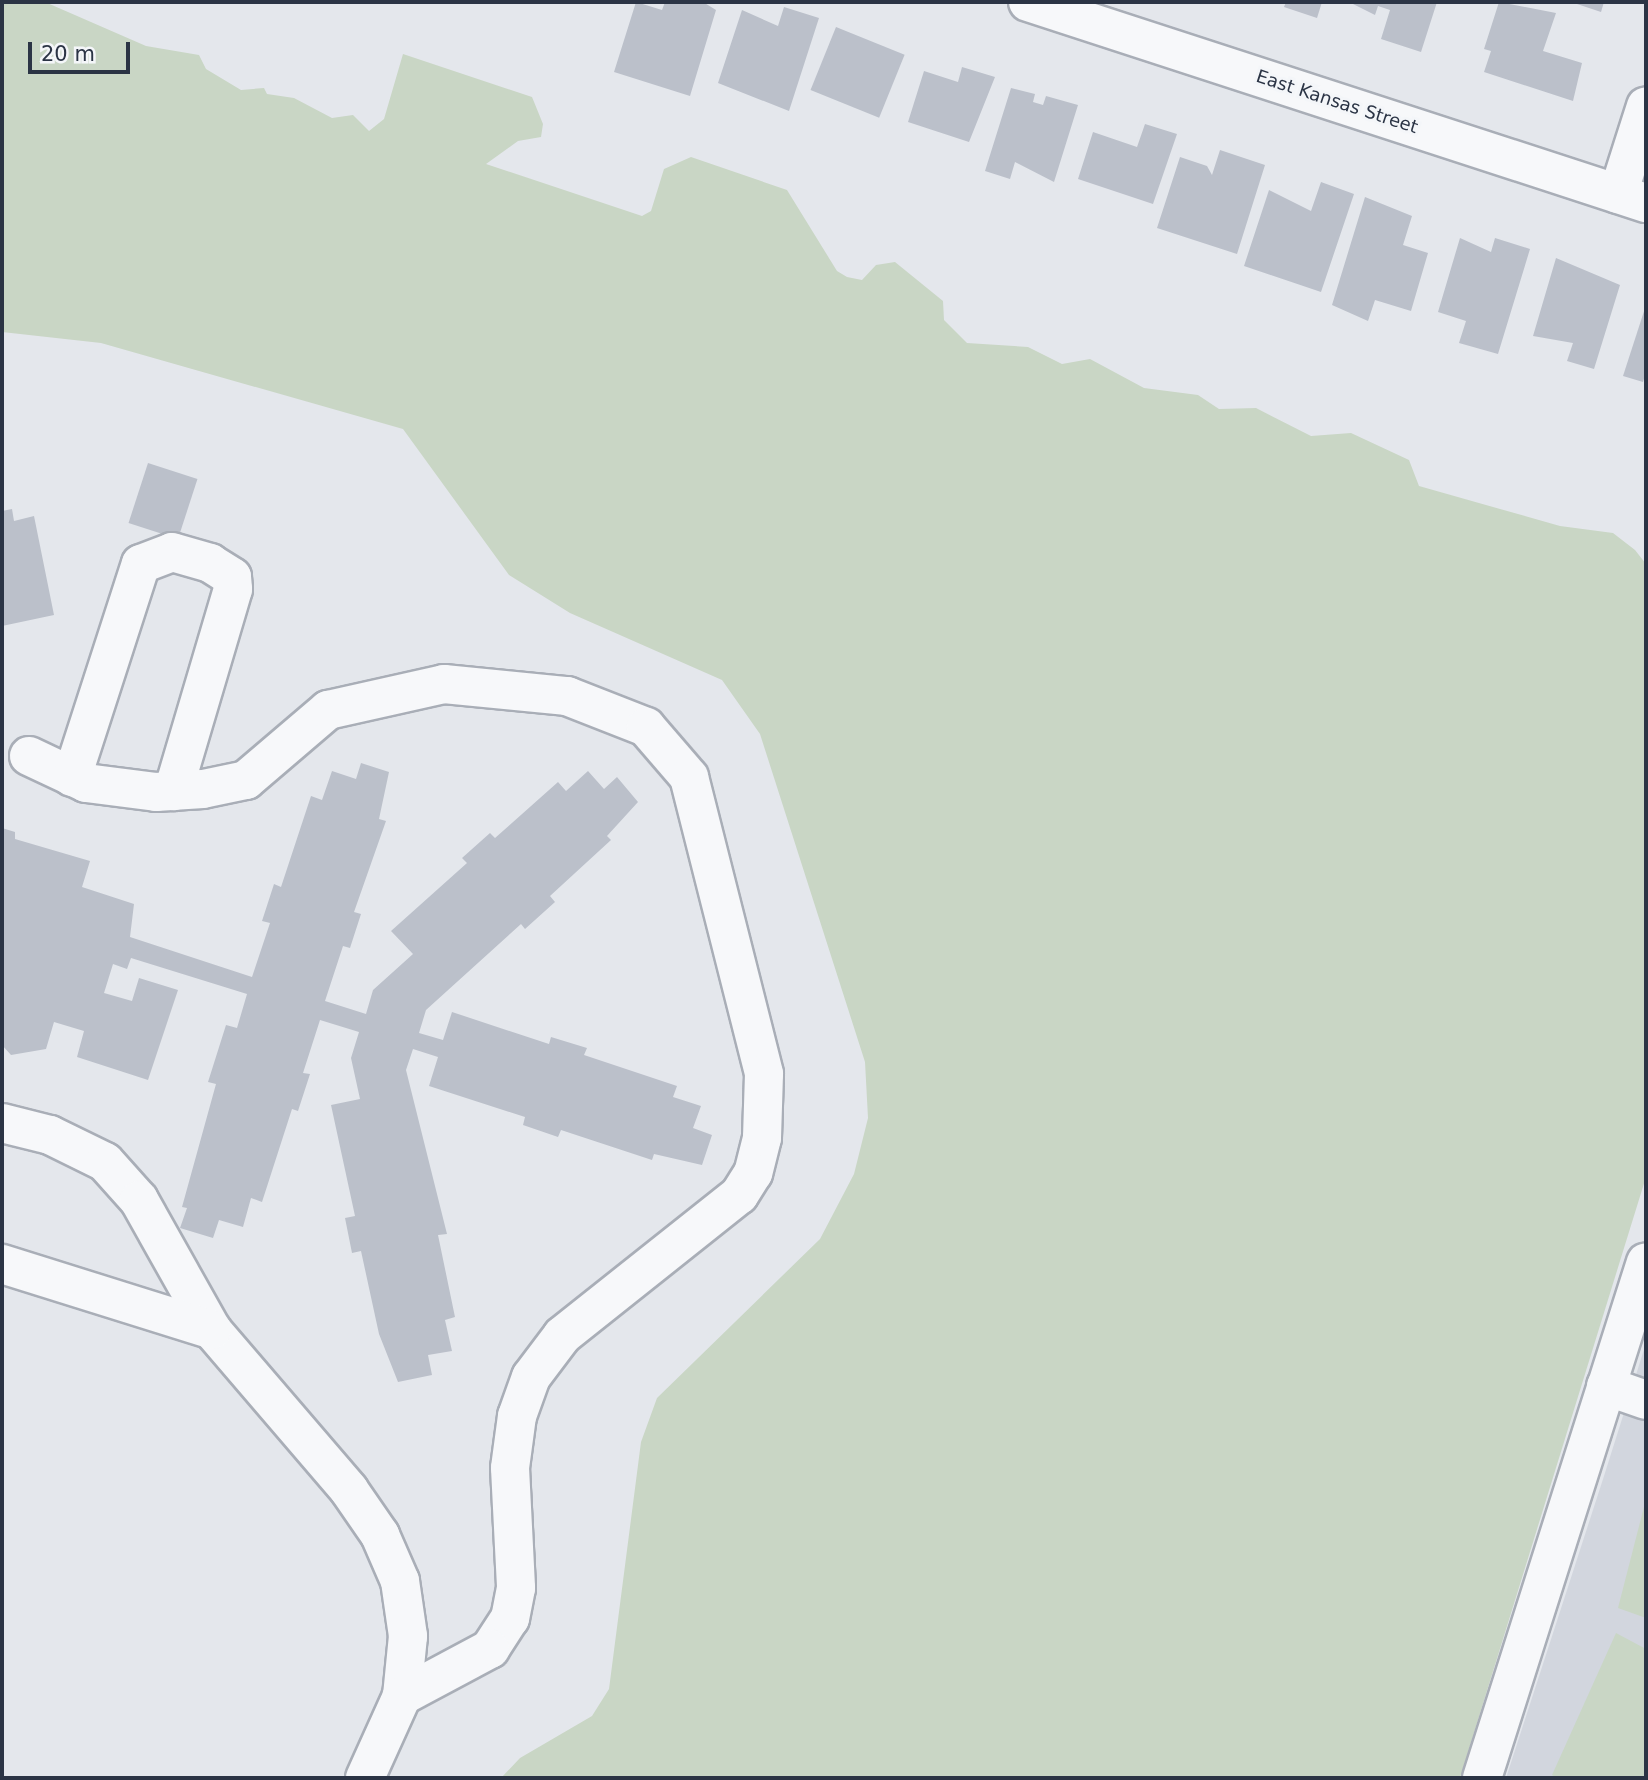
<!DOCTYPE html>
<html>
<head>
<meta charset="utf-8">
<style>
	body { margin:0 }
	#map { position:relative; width:1648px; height:1780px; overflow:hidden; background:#e4e7ec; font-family:"DejaVu Sans",sans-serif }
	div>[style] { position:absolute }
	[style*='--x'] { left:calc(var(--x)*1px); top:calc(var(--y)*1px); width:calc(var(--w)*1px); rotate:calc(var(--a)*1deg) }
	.built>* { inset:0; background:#d2d6de }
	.green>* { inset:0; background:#c9d6c5 }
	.building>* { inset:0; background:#bbc0ca; transform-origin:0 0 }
	.roads { filter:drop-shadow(2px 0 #a9aeb7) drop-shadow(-2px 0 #a9aeb7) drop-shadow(0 2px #a9aeb7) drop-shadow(0 -2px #a9aeb7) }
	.minor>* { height:38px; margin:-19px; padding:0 19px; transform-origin:19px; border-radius:19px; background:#f7f8fa }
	span { translate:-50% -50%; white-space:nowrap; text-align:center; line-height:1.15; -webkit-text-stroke:6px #f4f6f9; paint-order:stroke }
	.street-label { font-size:18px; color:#2b3445 }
	.frame { position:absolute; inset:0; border:4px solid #2b3445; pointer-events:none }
	.scale { position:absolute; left:28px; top:42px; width:102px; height:32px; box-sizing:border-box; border:4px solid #2b3445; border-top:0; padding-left:9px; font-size:21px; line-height:24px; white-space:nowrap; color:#2b3445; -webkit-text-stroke:5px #f4f6f9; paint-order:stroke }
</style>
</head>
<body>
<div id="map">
	<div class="built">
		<div style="clip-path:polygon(1646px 1343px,1646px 1778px,1506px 1778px,1604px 1476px)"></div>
	</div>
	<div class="green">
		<div style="clip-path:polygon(2px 2px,45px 2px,146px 46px,199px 55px,206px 69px,241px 90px,264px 88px,267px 94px,294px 98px,332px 118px,353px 115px,369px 131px,384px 119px,403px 54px,532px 97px,543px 124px,541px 137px,518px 141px,486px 164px,642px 216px,651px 211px,664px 169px,691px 157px,787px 190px,837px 271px,847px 277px,862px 280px,876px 265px,895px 262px,943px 301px,944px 320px,967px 343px,1028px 347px,1062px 364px,1090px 359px,1144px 388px,1198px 395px,1219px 409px,1256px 408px,1311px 436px,1351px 433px,1409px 460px,1419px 486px,1560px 526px,1613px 533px,1635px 550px,1646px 564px,1646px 1177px,1460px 1778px,501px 1778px,520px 1758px,592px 1716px,609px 1689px,641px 1442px,657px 1398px,820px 1239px,854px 1174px,868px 1118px,865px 1062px,760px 734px,722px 680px,570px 613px,509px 575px,403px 429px,101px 343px,2px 332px)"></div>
		<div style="clip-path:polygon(1646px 1499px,1646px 1618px,1618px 1608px)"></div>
		<div style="clip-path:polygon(1616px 1633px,1646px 1649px,1646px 1778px,1557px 1778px,1552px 1775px)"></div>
	</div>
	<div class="building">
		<div style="clip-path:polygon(636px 2px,662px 10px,665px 2px,703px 2px,716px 10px,690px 96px,614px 72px)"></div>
		<div style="clip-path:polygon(1286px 2px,1322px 2px,1317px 18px,1284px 7px)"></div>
		<div style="clip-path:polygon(1349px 2px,1437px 2px,1421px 52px,1381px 39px,1390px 10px,1378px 6px,1375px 15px)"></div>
		<div style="clip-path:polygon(1499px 2px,1556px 13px,1543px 51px,1582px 63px,1573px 101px,1484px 72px,1491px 51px,1484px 49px)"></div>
		<div style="clip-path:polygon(1571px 2px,1604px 2px,1601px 12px)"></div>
		<div style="clip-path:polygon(784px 7px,819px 18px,789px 111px,718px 83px,742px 10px,778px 26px)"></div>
		<div style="left:836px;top:27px;width:74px;height:68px;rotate:22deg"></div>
		<div style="clip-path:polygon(962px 67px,995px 77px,969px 142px,908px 122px,924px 71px,958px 82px)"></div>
		<div style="clip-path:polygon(1011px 88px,1035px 94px,1033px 102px,1043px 105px,1046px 96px,1078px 105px,1054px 182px,1015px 162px,1010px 179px,985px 171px)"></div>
		<div style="clip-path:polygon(1145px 124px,1177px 134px,1153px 204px,1078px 179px,1093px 132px,1137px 147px)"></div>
		<div style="clip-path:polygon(1220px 150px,1265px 165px,1237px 254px,1157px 228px,1180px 157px,1207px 166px,1212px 175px)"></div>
		<div style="clip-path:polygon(1321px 182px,1354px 194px,1321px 292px,1244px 266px,1269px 190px,1311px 211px)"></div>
		<div style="clip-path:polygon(1365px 197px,1412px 216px,1403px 245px,1428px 253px,1411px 311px,1375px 300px,1368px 321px,1332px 305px)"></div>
		<div style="clip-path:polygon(1460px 238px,1491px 252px,1495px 238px,1530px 249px,1498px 354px,1459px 343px,1466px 321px,1438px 312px)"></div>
		<div style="clip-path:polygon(1556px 258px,1620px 285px,1594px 369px,1567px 361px,1573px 343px,1533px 336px)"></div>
		<div style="clip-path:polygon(1646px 305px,1646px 372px,1643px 382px,1623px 376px)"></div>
		<div style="left:148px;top:463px;width:52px;height:63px;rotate:18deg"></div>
		<div style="clip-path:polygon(12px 509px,14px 521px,34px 516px,54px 615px,2px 626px,2px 511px)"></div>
		<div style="clip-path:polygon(361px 763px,389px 772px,379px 819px,386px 821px,354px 912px,361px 914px,350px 948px,343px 946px,325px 1001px,366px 1014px,373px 990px,413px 954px,391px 931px,467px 863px,462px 858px,490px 833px,495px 838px,558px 782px,566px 791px,588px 771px,604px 789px,617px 777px,638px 802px,607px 836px,611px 840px,550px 896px,555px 902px,525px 929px,521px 924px,426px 1010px,419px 1033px,443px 1040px,452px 1012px,549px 1044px,551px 1037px,587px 1048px,584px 1055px,677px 1086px,673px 1097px,701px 1106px,693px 1128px,712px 1135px,702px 1165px,654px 1154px,652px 1160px,561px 1130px,558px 1137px,523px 1125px,525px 1117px,429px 1086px,438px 1057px,413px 1049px,406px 1070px,447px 1234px,438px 1235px,455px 1317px,445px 1320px,452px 1351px,428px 1355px,432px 1375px,398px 1382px,379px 1334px,361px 1251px,352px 1253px,345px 1218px,355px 1216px,331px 1105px,360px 1099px,351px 1058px,359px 1032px,320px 1020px,303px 1073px,310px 1074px,298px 1111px,292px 1109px,262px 1202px,251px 1198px,243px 1227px,219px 1220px,213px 1238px,180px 1228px,187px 1208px,182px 1207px,216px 1084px,208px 1082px,226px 1025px,237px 1028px,247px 994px,131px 958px,127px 969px,113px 964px,104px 993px,132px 1001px,139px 978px,178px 990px,148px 1080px,77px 1057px,84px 1031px,54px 1022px,46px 1049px,11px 1055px,2px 1045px,2px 828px,15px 832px,15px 839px,90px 861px,82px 887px,134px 904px,130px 937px,252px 977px,270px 923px,262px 921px,274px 884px,281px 887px,311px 796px,322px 800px,332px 771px,356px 779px)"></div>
	</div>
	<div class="roads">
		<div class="minor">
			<div style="--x:1028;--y:2;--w:650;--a:18.02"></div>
			<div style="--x:1618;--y:194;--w:92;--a:-72.3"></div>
			<div style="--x:29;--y:756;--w:63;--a:25.3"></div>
			<div style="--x:86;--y:783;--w:71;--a:7.3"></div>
			<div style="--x:156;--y:792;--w:47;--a:-3.7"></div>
			<div style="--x:203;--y:789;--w:44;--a:-11.8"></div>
			<div style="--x:246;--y:780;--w:108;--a:-40.5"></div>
			<div style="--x:328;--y:710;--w:119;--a:-12.6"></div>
			<div style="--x:444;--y:684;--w:124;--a:5.6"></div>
			<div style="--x:567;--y:696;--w:85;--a:21.4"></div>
			<div style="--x:646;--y:727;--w:66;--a:49.3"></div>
			<div style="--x:689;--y:777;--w:306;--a:75.8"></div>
			<div style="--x:764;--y:1074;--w:64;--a:91.8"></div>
			<div style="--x:762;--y:1138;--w:36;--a:104"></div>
			<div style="--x:753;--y:1173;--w:26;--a:122"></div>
			<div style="--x:739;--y:1195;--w:226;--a:141.5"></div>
			<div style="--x:562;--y:1336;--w:51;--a:127.1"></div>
			<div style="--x:531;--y:1377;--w:41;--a:109.7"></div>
			<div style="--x:517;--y:1416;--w:52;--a:97.7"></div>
			<div style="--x:510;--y:1468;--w:120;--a:87.1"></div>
			<div style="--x:516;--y:1588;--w:31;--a:101"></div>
			<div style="--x:510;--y:1618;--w:37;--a:123"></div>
			<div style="--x:490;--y:1649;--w:100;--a:151.9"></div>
			<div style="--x:72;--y:777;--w:224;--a:-72.1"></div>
			<div style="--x:141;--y:564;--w:33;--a:-21"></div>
			<div style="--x:172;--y:552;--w:40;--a:16"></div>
			<div style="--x:210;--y:563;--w:26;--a:32"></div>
			<div style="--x:232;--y:577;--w:12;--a:85"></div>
			<div style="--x:233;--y:589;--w:211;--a:106.5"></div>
			<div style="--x:2;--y:1123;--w:49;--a:14"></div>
			<div style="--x:50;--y:1135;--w:61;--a:26.1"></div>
			<div style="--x:105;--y:1162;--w:51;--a:48.2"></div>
			<div style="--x:139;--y:1200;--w:149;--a:60.7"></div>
			<div style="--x:212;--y:1330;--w:211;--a:49.4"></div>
			<div style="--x:349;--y:1490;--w:55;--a:55.4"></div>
			<div style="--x:380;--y:1535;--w:50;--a:66.5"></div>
			<div style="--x:400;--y:1581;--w:56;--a:81.7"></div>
			<div style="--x:408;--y:1636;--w:60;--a:95.7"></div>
			<div style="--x:402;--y:1696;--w:90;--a:114.3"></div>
			<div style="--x:2;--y:1264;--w:220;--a:17.4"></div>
			<div style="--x:1606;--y:1386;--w:42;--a:19.3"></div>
			<div style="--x:1482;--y:1778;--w:541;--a:-72.37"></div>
		</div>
	</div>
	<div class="street-label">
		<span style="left:1337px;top:102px;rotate:18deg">East Kansas Street</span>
	</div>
	<div class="frame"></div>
	<div class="scale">20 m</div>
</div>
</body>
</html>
